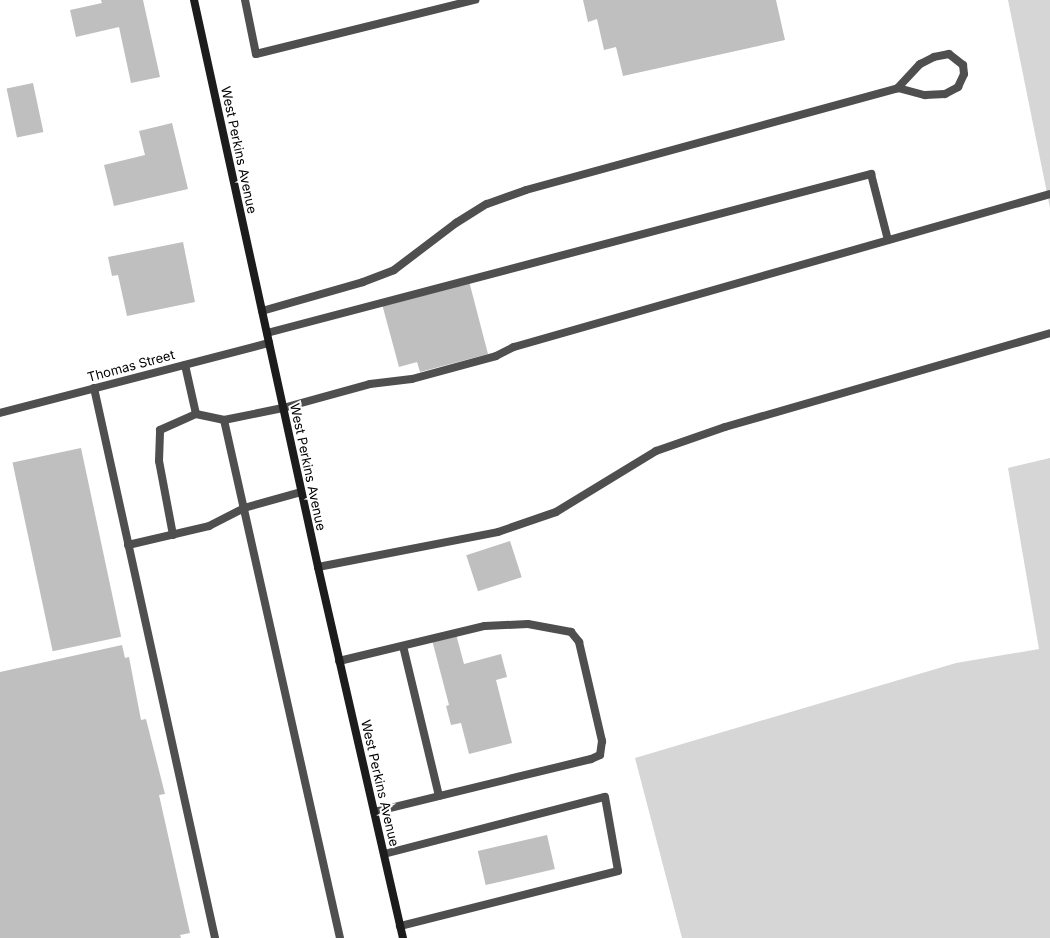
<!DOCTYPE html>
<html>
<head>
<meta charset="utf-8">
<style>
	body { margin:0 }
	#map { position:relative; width:1050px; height:938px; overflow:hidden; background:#fff; font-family:Inter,sans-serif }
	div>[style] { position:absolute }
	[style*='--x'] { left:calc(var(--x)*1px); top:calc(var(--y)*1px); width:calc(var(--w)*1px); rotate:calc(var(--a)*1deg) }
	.green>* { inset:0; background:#d6d6d6 }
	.building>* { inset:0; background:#bfbfbf; transform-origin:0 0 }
	.service>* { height:8px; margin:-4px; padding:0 4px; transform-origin:4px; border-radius:4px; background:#4f4f4f }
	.minor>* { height:8px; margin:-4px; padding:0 4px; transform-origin:4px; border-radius:4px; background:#4f4f4f }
	.secondary>* { height:8px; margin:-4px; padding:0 4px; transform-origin:4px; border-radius:4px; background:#1c1c1c }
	span { translate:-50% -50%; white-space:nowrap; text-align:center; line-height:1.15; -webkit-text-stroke:4px #fff; paint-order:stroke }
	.street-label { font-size:13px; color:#000 }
</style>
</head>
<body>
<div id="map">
	<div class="green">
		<div style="clip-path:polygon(1008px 0,1050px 0,1050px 208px)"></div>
		<div style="clip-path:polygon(1050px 458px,1050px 938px,682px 938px,635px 758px,956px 663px,1039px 649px,1008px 468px)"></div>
	</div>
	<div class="building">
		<div style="clip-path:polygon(101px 0,143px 0,160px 77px,131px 83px,119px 27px,76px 37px,70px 10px,102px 3px)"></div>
		<div style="clip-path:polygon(583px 0,776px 0,785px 40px,623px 76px,616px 47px,604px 50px,597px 19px,588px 22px)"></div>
		<div style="left:33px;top:83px;width:50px;height:27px;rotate:78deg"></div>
		<div style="clip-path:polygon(172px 123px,188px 189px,114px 206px,104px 165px,145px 155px,139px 131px)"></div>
		<div style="clip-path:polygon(183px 242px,195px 302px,127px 316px,118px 275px,112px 276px,108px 257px)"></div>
		<div style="clip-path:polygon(469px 281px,488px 354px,420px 372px,417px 362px,399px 367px,382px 304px)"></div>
		<div style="left:81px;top:448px;width:193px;height:70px;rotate:78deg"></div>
		<div style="left:510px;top:541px;width:38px;height:46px;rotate:72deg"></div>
		<div style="clip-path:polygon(456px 634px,464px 664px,501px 654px,507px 677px,496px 680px,512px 743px,469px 754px,461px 723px,451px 725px,446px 706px,449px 705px,432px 640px)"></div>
		<div style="clip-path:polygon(122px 645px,125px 658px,129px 657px,141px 720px,146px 719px,165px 794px,159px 795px,190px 933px,180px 935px,181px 938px,0 938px,0 672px)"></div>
		<div style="left:547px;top:835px;width:35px;height:71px;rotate:77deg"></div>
	</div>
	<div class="service">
		<div style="--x:245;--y:0;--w:55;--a:78.5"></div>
		<div style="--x:256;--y:54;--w:226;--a:-13.9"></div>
		<div style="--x:267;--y:333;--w:625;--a:-14.75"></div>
		<div style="--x:871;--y:174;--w:68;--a:75.6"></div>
		<div style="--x:185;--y:365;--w:50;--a:77.3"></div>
		<div style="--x:196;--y:414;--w:29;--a:12"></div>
		<div style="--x:224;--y:420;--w:60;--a:-11.5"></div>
		<div style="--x:283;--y:408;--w:90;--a:-15.4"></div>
		<div style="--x:370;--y:384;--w:42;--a:-6.8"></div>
		<div style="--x:412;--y:379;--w:87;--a:-15.3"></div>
		<div style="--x:496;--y:356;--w:20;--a:-27"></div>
		<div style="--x:514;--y:347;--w:557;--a:-15.93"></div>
		<div style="--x:94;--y:388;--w:563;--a:77.59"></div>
		<div style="--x:224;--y:420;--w:531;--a:77.38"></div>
		<div style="--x:173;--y:535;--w:75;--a:-100.7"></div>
		<div style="--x:159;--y:461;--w:31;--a:-88"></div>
		<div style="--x:160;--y:430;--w:39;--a:-24"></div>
		<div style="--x:128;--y:545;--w:83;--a:-13.2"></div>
		<div style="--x:209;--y:526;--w:39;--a:-27"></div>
		<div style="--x:244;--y:508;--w:59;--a:-15.7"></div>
		<div style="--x:318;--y:567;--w:183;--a:-11"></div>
		<div style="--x:498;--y:532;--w:61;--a:-19"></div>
		<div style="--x:556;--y:512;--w:117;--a:-31.4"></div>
		<div style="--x:656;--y:451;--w:73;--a:-19.2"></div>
		<div style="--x:725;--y:427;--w:338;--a:-16.1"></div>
		<div style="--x:403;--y:646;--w:154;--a:76.5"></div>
		<div style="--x:339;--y:661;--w:150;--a:-13.5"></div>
		<div style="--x:485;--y:626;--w:43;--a:-2.7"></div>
		<div style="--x:528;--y:624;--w:44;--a:10.5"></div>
		<div style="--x:571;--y:632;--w:13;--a:51"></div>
		<div style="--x:579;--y:642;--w:102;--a:76.9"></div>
		<div style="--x:602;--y:741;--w:14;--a:98"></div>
		<div style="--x:600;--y:755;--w:10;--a:156"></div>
		<div style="--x:591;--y:759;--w:223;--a:166.3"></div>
		<div style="--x:384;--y:854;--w:228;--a:-14.5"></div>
		<div style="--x:605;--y:797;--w:75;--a:80"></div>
		<div style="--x:618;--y:871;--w:225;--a:165.8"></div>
	</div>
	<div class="minor">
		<div style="--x:262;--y:311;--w:105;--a:-16"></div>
		<div style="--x:363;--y:282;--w:33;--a:-21"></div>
		<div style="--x:394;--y:270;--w:78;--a:-37.2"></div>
		<div style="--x:456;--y:223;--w:36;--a:-32"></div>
		<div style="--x:487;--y:204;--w:41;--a:-19.7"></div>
		<div style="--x:526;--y:190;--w:386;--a:-15.3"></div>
		<div style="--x:898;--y:88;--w:28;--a:15"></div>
		<div style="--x:925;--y:95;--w:20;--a:-3"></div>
		<div style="--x:945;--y:94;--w:15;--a:-28"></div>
		<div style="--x:958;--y:87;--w:14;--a:-65"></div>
		<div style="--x:964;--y:74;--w:9;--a:-96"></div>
		<div style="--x:963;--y:65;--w:18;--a:-142"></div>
		<div style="--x:949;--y:54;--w:15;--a:169"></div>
		<div style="--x:934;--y:57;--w:16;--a:153"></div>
		<div style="--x:920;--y:64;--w:33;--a:133"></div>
		<div style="--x:0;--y:413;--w:278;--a:-14.6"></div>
	</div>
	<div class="secondary">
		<div style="--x:194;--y:0;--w:580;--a:77.66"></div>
		<div style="--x:318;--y:567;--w:381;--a:77.1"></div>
	</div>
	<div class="street-label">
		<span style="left:239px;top:150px;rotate:78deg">West Perkins Avenue</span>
		<span style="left:131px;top:366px;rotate:-15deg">Thomas Street</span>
		<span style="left:308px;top:467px;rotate:78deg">West Perkins Avenue</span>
		<span style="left:380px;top:783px;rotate:77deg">West Perkins Avenue</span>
	</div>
</div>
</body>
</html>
